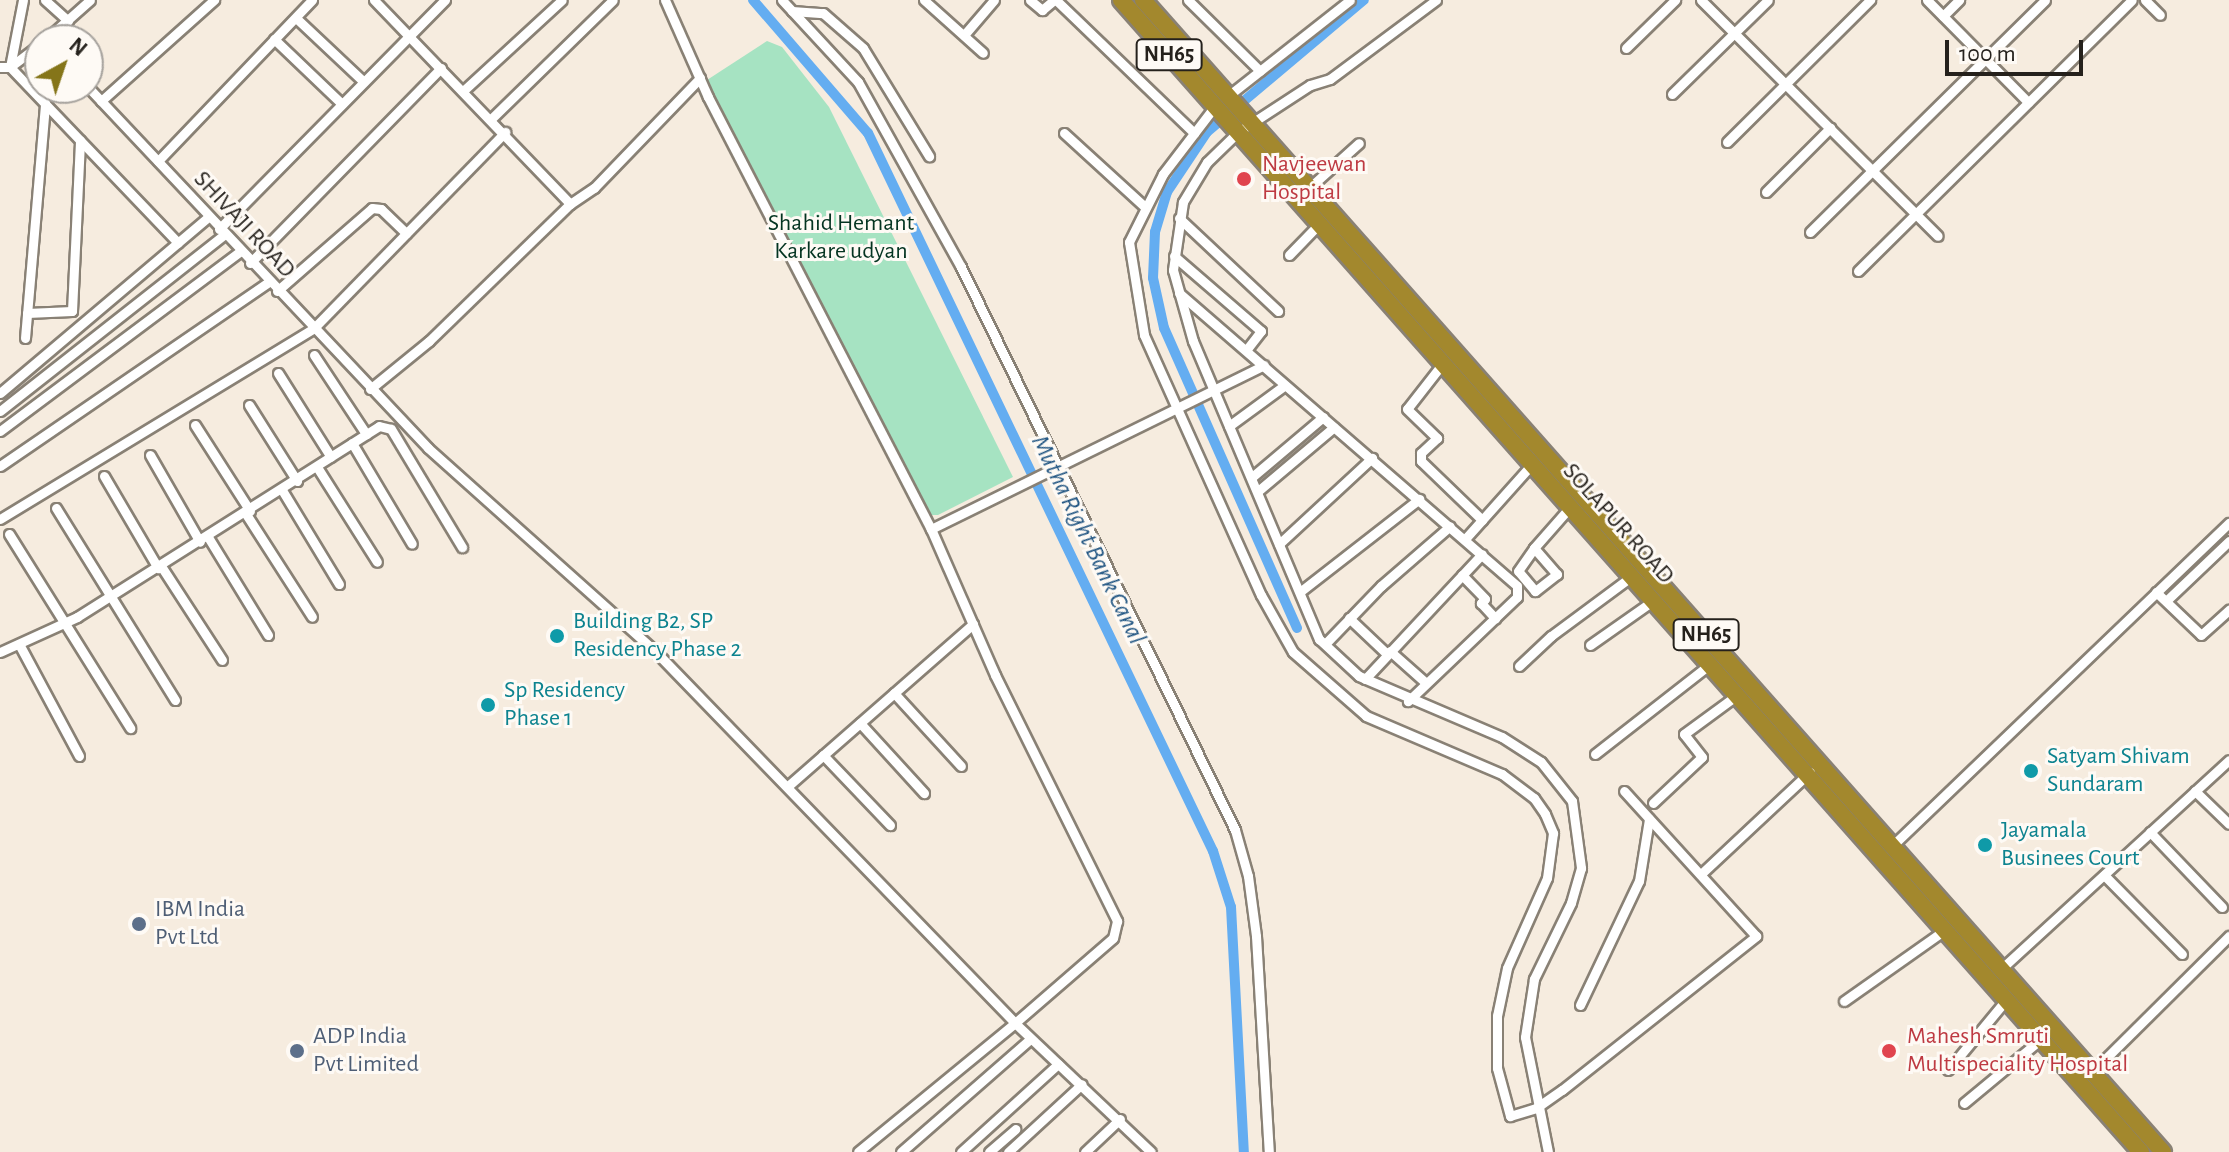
<!DOCTYPE html>
<html>
<head>
<meta charset="utf-8">
<style>
	body { margin:0 }
	#map { position:relative; width:2229px; height:1152px; overflow:hidden; background:#f6ecdf; font-family:"Alegreya Sans",sans-serif }
	div>[style] { position:absolute }
	[style*='--x'] { left:calc(var(--x)*1px); top:calc(var(--y)*1px); width:calc(var(--w)*1px); rotate:calc(var(--a)*1deg) }
	.green>* { inset:0; background:#a6e3c2 }
	.canal>* { height:10px; margin:-5px; padding:0 5px; transform-origin:5px; border-radius:5px; background:#64adf1 }
	.roads { filter:drop-shadow(2px 0 #898175) drop-shadow(-2px 0 #898175) drop-shadow(0 2px #898175) drop-shadow(0 -2px #898175) }
	.street>* { height:9px; margin:-4.5px; padding:0 4.5px; transform-origin:4.5px; border-radius:4.5px; background:#fff }
	.highway>* { height:16px; margin:-8px; padding:0 8px; transform-origin:8px; border-radius:8px; background:#a3882d }
	.dots>* { width:22px; height:22px; translate:-50% -50%; box-sizing:border-box; border:4px solid #fefaf5; border-radius:50% }
	span { translate:-50% -50%; white-space:nowrap; text-align:center; line-height:1.15; -webkit-text-stroke:6px #fefaf5; paint-order:stroke }
	.shield-label span { padding:2px 6px; background:#fefaf5; border:2px solid; border-radius:6px; -webkit-text-stroke-width:0 }
	.shield-label { font-size:22px; color:#25211c; font-weight:700 }
	.health-label { font-size:24px; color:#be3a42 }
	.left { translate:0 -50%; text-align:left }
	.park-label { font-size:24px; color:#043421 }
	.street-label { font-size:24px; color:#25211c }
	.culture-label { font-size:24px; color:#0d838f }
	.service-label { font-size:24px; color:#4e5e75 }
	.water-label { font-size:26px; color:#225683; font-style:italic }
	.north { position:absolute; left:24px; top:24px; width:80px; height:80px; box-sizing:border-box; background:#fefaf5; border:2px solid #a7a39e; border-radius:50%; rotate:40deg; font-size:22px; font-weight:700; line-height:32px; text-align:center; color:#25211c }
	.north::after { content:''; display:block; margin:auto; width:28px; height:36px; background:#857519; clip-path:polygon(50% 0,100% 100%,50% 72%,0 100%) }
	.scale { position:absolute; left:1945px; top:40px; width:138px; height:36px; box-sizing:border-box; border:4px solid #25211c; border-top:0; padding-left:10px; font-size:24px; line-height:28px; white-space:nowrap; color:#25211c; -webkit-text-stroke:6px #fefaf5; paint-order:stroke }
</style>
</head>
<body>
<div id="map">
	<div class="green">
		<div style="clip-path:polygon(767px 41px,782px 47px,829px 107px,1013px 477px,938px 515px,929px 515px,707px 80px)"></div>
	</div>
	<div class="canal">
		<div style="--x:753;--y:0;--w:176;--a:49.2"></div>
		<div style="--x:868;--y:133;--w:797;--a:64.34"></div>
		<div style="--x:1213;--y:851;--w:59;--a:72.2"></div>
		<div style="--x:1231;--y:907;--w:245;--a:87"></div>
		<div style="--x:1297;--y:628;--w:328;--a:-113.9"></div>
		<div style="--x:1164;--y:328;--w:51;--a:-102.4"></div>
		<div style="--x:1153;--y:278;--w:46;--a:-87.5"></div>
		<div style="--x:1155;--y:232;--w:42;--a:-73.3"></div>
		<div style="--x:1167;--y:192;--w:72;--a:-56.3"></div>
		<div style="--x:1207;--y:132;--w:205;--a:-40.1"></div>
	</div>
	<div class="roads">
		<div class="street">
			<div style="--x:23;--y:0;--w:68;--a:101"></div>
			<div style="--x:10;--y:67;--w:243;--a:46.3"></div>
			<div style="--x:45;--y:0;--w:31;--a:42"></div>
			<div style="--x:374;--y:0;--w:283;--a:46.1"></div>
			<div style="--x:570;--y:204;--w:29;--a:-34"></div>
			<div style="--x:594;--y:188;--w:153;--a:-46.1"></div>
			<div style="--x:665;--y:0;--w:106;--a:66.1"></div>
			<div style="--x:708;--y:97;--w:486;--a:62.7"></div>
			<div style="--x:931;--y:529;--w:159;--a:66.3"></div>
			<div style="--x:995;--y:675;--w:275;--a:63.6"></div>
			<div style="--x:1117;--y:921;--w:17;--a:103"></div>
			<div style="--x:1113;--y:938;--w:130;--a:139.1"></div>
			<div style="--x:1015;--y:1023;--w:187;--a:43.5"></div>
			<div style="--x:782;--y:0;--w:112;--a:47.2"></div>
			<div style="--x:858;--y:82;--w:212;--a:60.9"></div>
			<div style="--x:961;--y:267;--w:626;--a:64.05"></div>
			<div style="--x:1235;--y:830;--w:48;--a:74.2"></div>
			<div style="--x:1248;--y:876;--w:61;--a:82.4"></div>
			<div style="--x:1256;--y:936;--w:216;--a:86.6"></div>
			<div style="--x:924;--y:0;--w:79;--a:41.9"></div>
			<div style="--x:1030;--y:0;--w:16;--a:40"></div>
			<div style="--x:1042;--y:10;--w:16;--a:-40"></div>
			<div style="--x:1056;--y:0;--w:192;--a:43.9"></div>
			<div style="--x:1188;--y:0;--w:101;--a:44.6"></div>
			<div style="--x:1436;--y:0;--w:132;--a:143.3"></div>
			<div style="--x:1330;--y:79;--w:21;--a:163"></div>
			<div style="--x:1310;--y:85;--w:86;--a:146.9"></div>
			<div style="--x:1238;--y:132;--w:43;--a:135.9"></div>
			<div style="--x:1207;--y:162;--w:47;--a:121"></div>
			<div style="--x:1183;--y:202;--w:69;--a:98.4"></div>
			<div style="--x:1173;--y:270;--w:74;--a:74.3"></div>
			<div style="--x:1193;--y:341;--w:324;--a:67.1"></div>
			<div style="--x:1319;--y:639;--w:54;--a:42.8"></div>
			<div style="--x:1359;--y:676;--w:155;--a:23.1"></div>
			<div style="--x:1502;--y:737;--w:46;--a:32.7"></div>
			<div style="--x:1541;--y:762;--w:50;--a:51.5"></div>
			<div style="--x:1572;--y:801;--w:68;--a:82.3"></div>
			<div style="--x:1581;--y:868;--w:36;--a:106"></div>
			<div style="--x:1571;--y:903;--w:85;--a:116"></div>
			<div style="--x:1534;--y:979;--w:59;--a:98.8"></div>
			<div style="--x:1525;--y:1037;--w:117;--a:78.7"></div>
			<div style="--x:1701;--y:0;--w:334;--a:44.9"></div>
			<div style="--x:1927;--y:0;--w:144;--a:45.3"></div>
			<div style="--x:2145;--y:0;--w:21;--a:45"></div>
			<div style="--x:792;--y:11;--w:31;--a:4"></div>
			<div style="--x:823;--y:13;--w:53;--a:41.2"></div>
			<div style="--x:863;--y:48;--w:127;--a:58.6"></div>
			<div style="--x:1943;--y:16;--w:23;--a:-45"></div>
			<div style="--x:296;--y:18;--w:93;--a:43.3"></div>
			<div style="--x:964;--y:35;--w:46;--a:-49.4"></div>
			<div style="--x:274;--y:39;--w:94;--a:43.7"></div>
			<div style="--x:45;--y:40;--w:60;--a:-41.6"></div>
			<div style="--x:1626;--y:48;--w:69;--a:-44.4"></div>
			<div style="--x:0;--y:67;--w:10;--a:0"></div>
			<div style="--x:10;--y:67;--w:38;--a:-37"></div>
			<div style="--x:88;--y:87;--w:496;--a:46.7"></div>
			<div style="--x:428;--y:448;--w:305;--a:41.8"></div>
			<div style="--x:655;--y:651;--w:518;--a:45.94"></div>
			<div style="--x:1015;--y:1023;--w:203;--a:140.6"></div>
			<div style="--x:463;--y:91;--w:134;--a:-42.6"></div>
			<div style="--x:1672;--y:94;--w:134;--a:-44.4"></div>
			<div style="--x:1228;--y:96;--w:155;--a:-38.2"></div>
			<div style="--x:101;--y:101;--w:152;--a:-41.8"></div>
			<div style="--x:1215;--y:106;--w:86;--a:127.4"></div>
			<div style="--x:1163;--y:174;--w:76;--a:116.6"></div>
			<div style="--x:1129;--y:242;--w:94;--a:80.8"></div>
			<div style="--x:1144;--y:335;--w:285;--a:65.8"></div>
			<div style="--x:1261;--y:595;--w:65;--a:60.7"></div>
			<div style="--x:1293;--y:652;--w:97;--a:41.2"></div>
			<div style="--x:1366;--y:716;--w:148;--a:23.1"></div>
			<div style="--x:1502;--y:774;--w:40;--a:37"></div>
			<div style="--x:1534;--y:798;--w:19;--a:55"></div>
			<div style="--x:1545;--y:814;--w:21;--a:67"></div>
			<div style="--x:1553;--y:833;--w:45;--a:97.6"></div>
			<div style="--x:1547;--y:878;--w:98;--a:114"></div>
			<div style="--x:1507;--y:968;--w:49;--a:101.8"></div>
			<div style="--x:1497;--y:1016;--w:52;--a:90"></div>
			<div style="--x:1497;--y:1068;--w:50;--a:74.8"></div>
			<div style="--x:1510;--y:1116;--w:27;--a:-17"></div>
			<div style="--x:1536;--y:1108;--w:32;--a:-35"></div>
			<div style="--x:1562;--y:1090;--w:248;--a:-38.4"></div>
			<div style="--x:1756;--y:936;--w:196;--a:-132.3"></div>
			<div style="--x:491;--y:119;--w:170;--a:-44.3"></div>
			<div style="--x:1064;--y:133;--w:108;--a:42.4"></div>
			<div style="--x:1727;--y:142;--w:202;--a:-44.8"></div>
			<div style="--x:158;--y:161;--w:223;--a:-46.3"></div>
			<div style="--x:1309;--y:188;--w:67;--a:-42"></div>
			<div style="--x:1766;--y:192;--w:91;--a:-45"></div>
			<div style="--x:1179;--y:218;--w:136;--a:43.2"></div>
			<div style="--x:219;--y:229;--w:322;--a:-45.4"></div>
			<div style="--x:1810;--y:232;--w:330;--a:-44.6"></div>
			<div style="--x:1289;--y:255;--w:43;--a:-45.9"></div>
			<div style="--x:1174;--y:256;--w:115;--a:40.8"></div>
			<div style="--x:1261;--y:331;--w:24;--a:128"></div>
			<div style="--x:250;--y:263;--w:273;--a:-45.6"></div>
			<div style="--x:1858;--y:271;--w:385;--a:-44.7"></div>
			<div style="--x:277;--y:291;--w:126;--a:-41.1"></div>
			<div style="--x:372;--y:208;--w:9;--a:6"></div>
			<div style="--x:381;--y:209;--w:35;--a:44"></div>
			<div style="--x:1179;--y:293;--w:447;--a:40.9"></div>
			<div style="--x:1517;--y:586;--w:11;--a:90"></div>
			<div style="--x:1517;--y:597;--w:151;--a:136.3"></div>
			<div style="--x:27;--y:313;--w:45;--a:-2.5"></div>
			<div style="--x:72;--y:311;--w:171;--a:-87.3"></div>
			<div style="--x:25;--y:338;--w:236;--a:-85.1"></div>
			<div style="--x:314;--y:355;--w:95;--a:56.6"></div>
			<div style="--x:1443;--y:363;--w:58;--a:128"></div>
			<div style="--x:1407;--y:409;--w:42;--a:44"></div>
			<div style="--x:1437;--y:438;--w:22;--a:137"></div>
			<div style="--x:1421;--y:453;--w:8;--a:90"></div>
			<div style="--x:1421;--y:461;--w:85;--a:44"></div>
			<div style="--x:278;--y:373;--w:99;--a:57.8"></div>
			<div style="--x:370;--y:389;--w:76;--a:-39.1"></div>
			<div style="--x:429;--y:341;--w:197;--a:-44.2"></div>
			<div style="--x:0;--y:393;--w:272;--a:-40.2"></div>
			<div style="--x:249;--y:405;--w:90;--a:57.7"></div>
			<div style="--x:0;--y:411;--w:285;--a:-38.2"></div>
			<div style="--x:195;--y:425;--w:102;--a:57.4"></div>
			<div style="--x:1229;--y:426;--w:69;--a:-36.2"></div>
			<div style="--x:0;--y:431;--w:299;--a:-36.8"></div>
			<div style="--x:352;--y:443;--w:117;--a:59.3"></div>
			<div style="--x:150;--y:455;--w:100;--a:60.1"></div>
			<div style="--x:0;--y:466;--w:326;--a:-34.4"></div>
			<div style="--x:317;--y:467;--w:112;--a:57.7"></div>
			<div style="--x:104;--y:476;--w:107;--a:59.6"></div>
			<div style="--x:1252;--y:477;--w:93;--a:-40.2"></div>
			<div style="--x:282;--y:490;--w:110;--a:58.8"></div>
			<div style="--x:1258;--y:491;--w:99;--a:-40.1"></div>
			<div style="--x:56;--y:508;--w:226;--a:58.2"></div>
			<div style="--x:246;--y:514;--w:122;--a:57.3"></div>
			<div style="--x:0;--y:519;--w:368;--a:-31.3"></div>
			<div style="--x:314;--y:328;--w:274;--a:-45.7"></div>
			<div style="--x:931;--y:529;--w:371;--a:-26.2"></div>
			<div style="--x:9;--y:534;--w:229;--a:58"></div>
			<div style="--x:208;--y:537;--w:115;--a:58.5"></div>
			<div style="--x:1465;--y:539;--w:101;--a:-48.2"></div>
			<div style="--x:1279;--y:544;--w:127;--a:-42.8"></div>
			<div style="--x:1534;--y:548;--w:35;--a:49"></div>
			<div style="--x:1557;--y:574;--w:28;--a:142"></div>
			<div style="--x:1535;--y:591;--w:26;--a:-130"></div>
			<div style="--x:1518;--y:571;--w:28;--a:-55"></div>
			<div style="--x:1534;--y:548;--w:55;--a:-48.7"></div>
			<div style="--x:161;--y:566;--w:112;--a:57"></div>
			<div style="--x:1462;--y:575;--w:33;--a:46"></div>
			<div style="--x:1485;--y:599;--w:6;--a:135"></div>
			<div style="--x:1481;--y:603;--w:21;--a:47"></div>
			<div style="--x:1301;--y:591;--w:150;--a:-37.9"></div>
			<div style="--x:2156;--y:592;--w:62;--a:43.7"></div>
			<div style="--x:2201;--y:635;--w:38;--a:-42"></div>
			<div style="--x:2166;--y:601;--w:87;--a:-43.6"></div>
			<div style="--x:1349;--y:618;--w:52;--a:43.5"></div>
			<div style="--x:19;--y:644;--w:127;--a:61.8"></div>
			<div style="--x:1325;--y:644;--w:81;--a:-46"></div>
			<div style="--x:1381;--y:586;--w:91;--a:-41"></div>
			<div style="--x:1590;--y:645;--w:78;--a:-35.1"></div>
			<div style="--x:1390;--y:651;--w:48;--a:41.6"></div>
			<div style="--x:0;--y:652;--w:85;--a:-24.4"></div>
			<div style="--x:77;--y:617;--w:357;--a:-32.3"></div>
			<div style="--x:379;--y:426;--w:12;--a:14"></div>
			<div style="--x:391;--y:429;--w:138;--a:59"></div>
			<div style="--x:1519;--y:666;--w:44;--a:-43.2"></div>
			<div style="--x:1551;--y:636;--w:101;--a:-36.5"></div>
			<div style="--x:1365;--y:679;--w:171;--a:-46.9"></div>
			<div style="--x:894;--y:693;--w:99;--a:47.5"></div>
			<div style="--x:860;--y:723;--w:95;--a:47.6"></div>
			<div style="--x:1595;--y:754;--w:145;--a:-38"></div>
			<div style="--x:823;--y:755;--w:97;--a:46.3"></div>
			<div style="--x:788;--y:786;--w:246;--a:-41.2"></div>
			<div style="--x:2195;--y:791;--w:47;--a:44.1"></div>
			<div style="--x:1653;--y:803;--w:67;--a:-43.2"></div>
			<div style="--x:1702;--y:757;--w:29;--a:-128"></div>
			<div style="--x:1684;--y:734;--w:64;--a:-36.2"></div>
			<div style="--x:2150;--y:832;--w:104;--a:46.2"></div>
			<div style="--x:1892;--y:846;--w:467;--a:-43.8"></div>
			<div style="--x:1702;--y:873;--w:148;--a:-43.1"></div>
			<div style="--x:2104;--y:875;--w:111;--a:45.4"></div>
			<div style="--x:2001;--y:969;--w:309;--a:-42.5"></div>
			<div style="--x:1844;--y:1001;--w:125;--a:-35.2"></div>
			<div style="--x:1580;--y:1005;--w:137;--a:-64.6"></div>
			<div style="--x:1639;--y:881;--w:63;--a:-80.8"></div>
			<div style="--x:1948;--y:1070;--w:91;--a:-50.4"></div>
			<div style="--x:2090;--y:1074;--w:196;--a:-44.8"></div>
			<div style="--x:1964;--y:1103;--w:100;--a:-39.7"></div>
			<div style="--x:901;--y:1152;--w:170;--a:-41.2"></div>
			<div style="--x:961;--y:1152;--w:131;--a:-42.2"></div>
			<div style="--x:989;--y:1152;--w:35;--a:-41"></div>
			<div style="--x:1008;--y:1152;--w:100;--a:-42.6"></div>
			<div style="--x:1085;--y:1152;--w:48;--a:-43.3"></div>
		</div>
		<div class="highway">
			<div style="--x:1121;--y:0;--w:1539;--a:48.48"></div>
			<div style="--x:1143;--y:0;--w:1539;--a:48.48"></div>
		</div>
	</div>
	<div class="dots">
		<div style="left:1244px;top:179px;background:#e0444e"></div>
		<div style="left:557px;top:636px;background:#0f9aa8"></div>
		<div style="left:488px;top:705px;background:#0f9aa8"></div>
		<div style="left:2031px;top:771px;background:#0f9aa8"></div>
		<div style="left:1985px;top:845px;background:#0f9aa8"></div>
		<div style="left:139px;top:924px;background:#5c6f8a"></div>
		<div style="left:297px;top:1051px;background:#5c6f8a"></div>
		<div style="left:1889px;top:1051px;background:#e0444e"></div>
	</div>
	<div class="shield-label">
		<span style="left:1169px;top:55px">NH65</span>
		<span style="left:1706px;top:635px">NH65</span>
	</div>
	<div class="health-label">
		<span class="left" style="left:1262px;top:179px">Navjeewan<br>Hospital</span>
		<span class="left" style="left:1907px;top:1051px">Mahesh Smruti<br>Multispeciality Hospital</span>
	</div>
	<div class="park-label">
		<span style="left:841px;top:238px">Shahid Hemant<br>Karkare udyan</span>
	</div>
	<div class="street-label">
		<span style="left:244px;top:225px;rotate:47deg">SHIVAJI ROAD</span>
		<span style="left:1618px;top:524px;rotate:48deg">SOLAPUR ROAD</span>
	</div>
	<div class="culture-label">
		<span class="left" style="left:573px;top:636px">Building B2, SP<br>Residency Phase 2</span>
		<span class="left" style="left:504px;top:705px">Sp Residency<br>Phase 1</span>
		<span class="left" style="left:2047px;top:771px">Satyam Shivam<br>Sundaram</span>
		<span class="left" style="left:2001px;top:845px">Jayamala<br>Businees Court</span>
	</div>
	<div class="service-label">
		<span class="left" style="left:155px;top:924px">IBM India<br>Pvt Ltd</span>
		<span class="left" style="left:313px;top:1051px">ADP India<br>Pvt Limited</span>
	</div>
	<div class="water-label">
		<span style="left:1088px;top:540px;rotate:64deg">Mutha Right Bank Canal</span>
	</div>
	<div class="north">N</div>
	<div class="scale">100 m</div>
</div>
</body>
</html>
